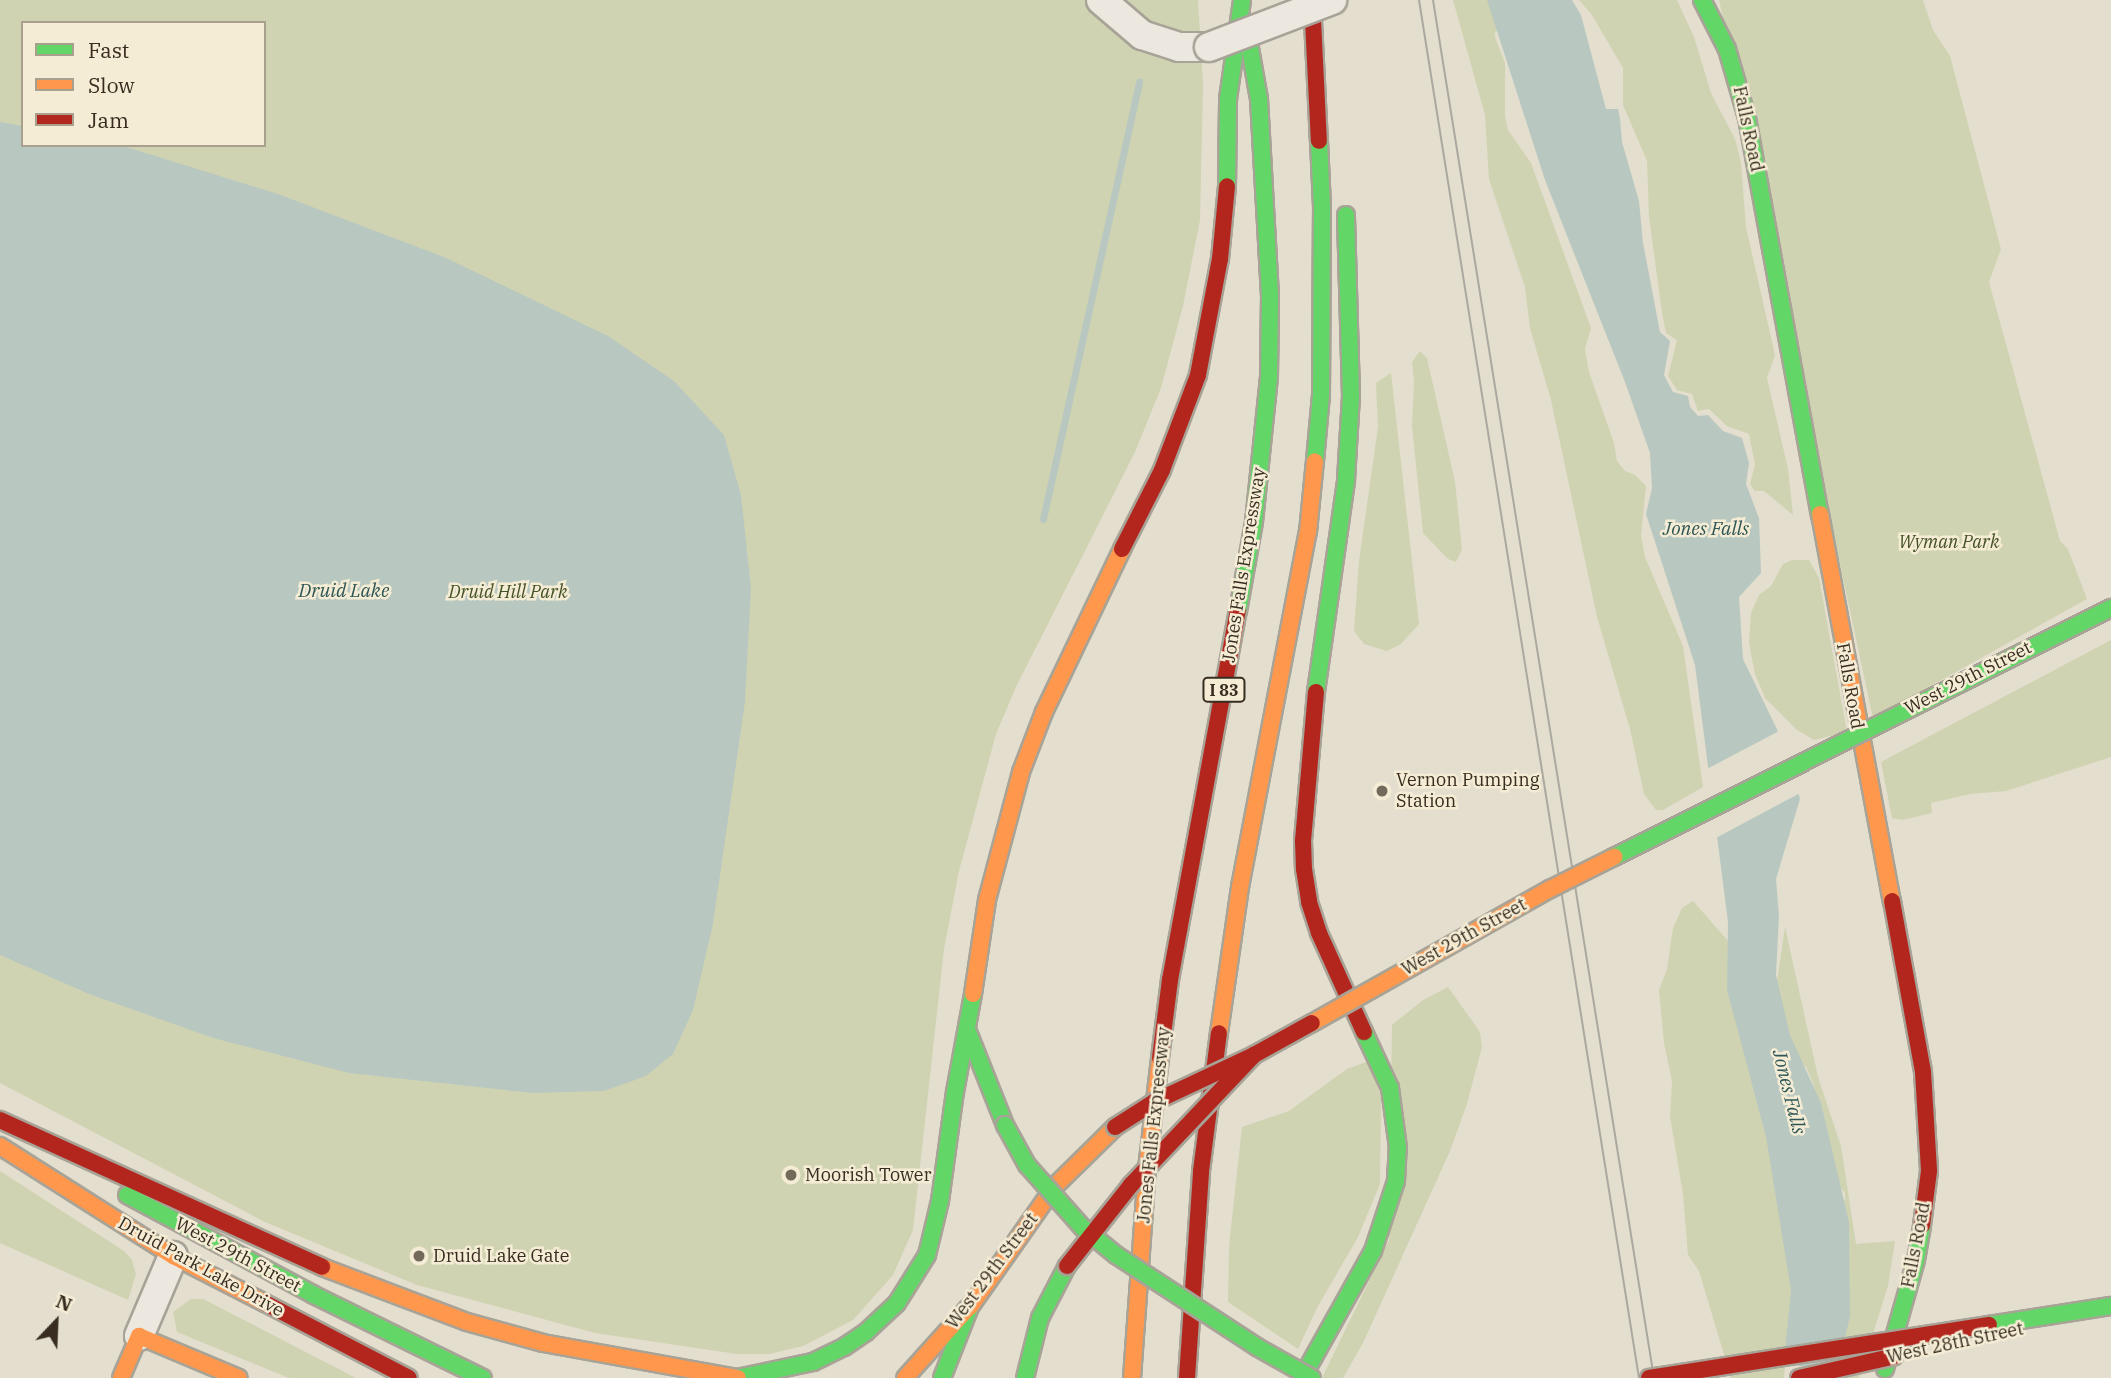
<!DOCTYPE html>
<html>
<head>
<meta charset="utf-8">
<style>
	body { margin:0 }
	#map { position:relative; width:2111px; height:1378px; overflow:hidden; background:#e3dece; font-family:"IBM Plex Serif",serif }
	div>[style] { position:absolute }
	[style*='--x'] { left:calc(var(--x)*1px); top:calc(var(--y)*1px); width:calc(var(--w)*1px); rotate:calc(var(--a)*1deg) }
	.green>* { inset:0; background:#d0d3b1 }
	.water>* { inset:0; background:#b8c8c0 }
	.pier>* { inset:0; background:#e3dece }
	.stream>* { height:7px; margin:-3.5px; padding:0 3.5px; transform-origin:3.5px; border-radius:3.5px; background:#b8c8c0 }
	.roads { filter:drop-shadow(2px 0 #a8a397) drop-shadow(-2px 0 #a8a397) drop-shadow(0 2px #a8a397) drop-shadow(0 -2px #a8a397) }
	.street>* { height:28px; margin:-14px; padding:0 14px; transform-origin:14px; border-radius:14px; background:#ece8df }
	.fast>* { height:16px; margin:-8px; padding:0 8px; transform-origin:8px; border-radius:8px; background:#63d668 }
	.slow>* { height:16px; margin:-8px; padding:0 8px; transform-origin:8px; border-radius:8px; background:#ff974d }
	.jam>* { height:16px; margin:-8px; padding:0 8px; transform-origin:8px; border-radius:8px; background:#b3261e }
	.tram>* { height:2px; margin:-1px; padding:0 1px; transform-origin:1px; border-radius:1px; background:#aba89f }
	.bridges { filter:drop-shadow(2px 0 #a8a397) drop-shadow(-2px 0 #a8a397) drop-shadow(0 2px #a8a397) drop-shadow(0 -2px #a8a397) }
	.street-bridge>* { height:28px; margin:-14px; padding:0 14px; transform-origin:14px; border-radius:14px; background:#ece8df }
	.fast-bridge>* { height:16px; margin:-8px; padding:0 8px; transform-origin:8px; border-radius:8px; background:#63d668 }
	.slow-bridge>* { height:16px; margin:-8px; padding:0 8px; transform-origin:8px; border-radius:8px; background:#ff974d }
	.jam-bridge>* { height:16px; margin:-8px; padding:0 8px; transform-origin:8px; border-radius:8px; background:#b3261e }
	.dots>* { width:19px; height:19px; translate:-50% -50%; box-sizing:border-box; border:4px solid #f4ecd4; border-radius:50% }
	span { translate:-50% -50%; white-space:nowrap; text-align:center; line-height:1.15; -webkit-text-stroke:5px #f4ecd4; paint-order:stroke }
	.shield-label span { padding:2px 5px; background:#f4ecd4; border:2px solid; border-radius:5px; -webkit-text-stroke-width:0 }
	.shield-label { font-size:16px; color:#372c1f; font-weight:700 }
	.street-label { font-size:18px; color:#372c1f }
	.park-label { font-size:18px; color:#455227; font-style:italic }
	.poi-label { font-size:18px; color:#372c1f }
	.left { translate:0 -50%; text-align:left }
	.water-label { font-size:19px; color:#2f5656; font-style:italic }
	.legend { position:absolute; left:21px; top:21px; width:245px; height:126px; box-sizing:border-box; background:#f4ecd4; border:2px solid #a89f8c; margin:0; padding:9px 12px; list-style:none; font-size:21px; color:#372c1f }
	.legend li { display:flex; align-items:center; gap:14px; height:35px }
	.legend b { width:35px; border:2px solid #a89f8c }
	.north { position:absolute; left:21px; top:1287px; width:70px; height:70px; -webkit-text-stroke:5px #f4ecd4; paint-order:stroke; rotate:23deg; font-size:19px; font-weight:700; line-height:28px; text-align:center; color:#372c1f }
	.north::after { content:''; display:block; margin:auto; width:24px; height:32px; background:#372c1f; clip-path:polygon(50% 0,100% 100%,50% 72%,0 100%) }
</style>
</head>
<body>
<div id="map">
	<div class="green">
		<div style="clip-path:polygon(evenodd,0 0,1198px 0,1203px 84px,1200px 220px,1183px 306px,1161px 388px,1135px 452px,1016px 687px,996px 734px,959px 871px,944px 949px,913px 1230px,893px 1275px,853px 1320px,803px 1346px,769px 1354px,737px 1354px,595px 1333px,417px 1285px,265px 1222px,0 1083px,0 0,23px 23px,264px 23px,264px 145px,23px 145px,23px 23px)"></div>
		<div style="clip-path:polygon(1453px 0,1500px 0,1503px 27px,1495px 32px,1495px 37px,1505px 63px,1505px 116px,1508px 130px,1531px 163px,1591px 328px,1585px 349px,1589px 372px,1614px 443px,1617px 461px,1625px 471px,1635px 475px,1646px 486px,1641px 535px,1645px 557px,1683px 646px,1703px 787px,1663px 810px,1656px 810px,1644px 794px,1630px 729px,1597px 617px,1551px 400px,1530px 328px,1525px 287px,1489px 179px,1485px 115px)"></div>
		<div style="clip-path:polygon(1579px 0,1677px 0,1694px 37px,1711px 93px,1735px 139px,1741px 163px,1746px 227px,1775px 355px,1767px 378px,1788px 469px,1793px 515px,1764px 491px,1755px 491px,1750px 484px,1755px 464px,1749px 434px,1727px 426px,1709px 409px,1698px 411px,1692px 394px,1677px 390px,1668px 376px,1677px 340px,1666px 333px,1662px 313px,1649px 217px,1647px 161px,1623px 105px,1623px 68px,1592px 15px)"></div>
		<div style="clip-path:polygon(1719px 0,1923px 0,1933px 30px,1950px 56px,2001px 249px,1989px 282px,2060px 541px,2068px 549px,2087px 599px,1873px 718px)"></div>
		<div style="clip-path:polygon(1420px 351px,1427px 358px,1455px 482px,1462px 549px,1456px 562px,1448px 559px,1423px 533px,1412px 426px,1414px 381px,1412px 362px)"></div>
		<div style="clip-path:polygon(1391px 373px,1419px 624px,1401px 644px,1387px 651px,1364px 644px,1354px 631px,1359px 561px,1378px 427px,1376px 383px)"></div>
		<div style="clip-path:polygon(1792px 560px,1809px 560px,1819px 578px,1847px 732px,1814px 740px,1797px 730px,1765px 698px,1755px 674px,1749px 643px,1751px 613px,1759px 595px,1771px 586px,1783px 564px)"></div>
		<div style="clip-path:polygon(2111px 640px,2111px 757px,2006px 791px,1970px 794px,1931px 803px,1932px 813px,1902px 820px,1892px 818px,1881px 762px)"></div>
		<div style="clip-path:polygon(1693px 901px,1729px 942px,1806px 1135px,1784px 1378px,1731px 1378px,1699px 1271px,1688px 1255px,1683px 1194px,1670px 1116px,1672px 1081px,1664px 1043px,1659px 990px,1667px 969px,1673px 928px,1682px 908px)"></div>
		<div style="clip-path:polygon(1785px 927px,1818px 1077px,1841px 1146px,1856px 1244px,1895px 1241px,1888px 1286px,1859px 1378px,1832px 1378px,1830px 1206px,1845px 1200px,1845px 1193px,1840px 1187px,1813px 1083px,1806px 1067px,1797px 1059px,1775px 995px)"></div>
		<div style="clip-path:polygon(1448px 987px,1480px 1032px,1482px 1047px,1467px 1104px,1450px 1151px,1363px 1343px,1343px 1378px,1322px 1378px,1389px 1240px,1392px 1025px,1423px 1000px)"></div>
		<div style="clip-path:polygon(1369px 1061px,1381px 1097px,1380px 1184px,1358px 1237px,1317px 1308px,1298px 1349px,1228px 1302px,1229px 1246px,1242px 1127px,1289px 1111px,1347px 1069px)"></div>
		<div style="clip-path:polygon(0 1171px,124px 1251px,132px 1260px,136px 1274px,128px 1300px,0 1243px)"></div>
		<div style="clip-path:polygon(191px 1299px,203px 1299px,356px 1378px,289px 1378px,177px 1332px,173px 1312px)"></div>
	</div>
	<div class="water">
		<div style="clip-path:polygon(1487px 0,1572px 0,1581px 15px,1606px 109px,1618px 109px,1620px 119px,1622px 142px,1639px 201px,1643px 243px,1660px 332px,1670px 341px,1664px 375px,1673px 392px,1688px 396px,1690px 407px,1698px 416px,1708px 415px,1723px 431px,1742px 438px,1749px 463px,1746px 484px,1759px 518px,1761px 573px,1739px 597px,1743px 659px,1788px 752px,1800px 799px,1776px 879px,1779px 916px,1776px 975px,1790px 1035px,1821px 1103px,1849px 1222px,1850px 1316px,1836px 1378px,1784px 1361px,1791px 1290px,1766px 1137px,1727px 990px,1728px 922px,1695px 665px,1646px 514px,1652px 488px,1650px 453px,1625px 382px,1545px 180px)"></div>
		<div style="clip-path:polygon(0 122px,23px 126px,23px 145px,120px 145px,278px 194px,444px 257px,608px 336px,674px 381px,724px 435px,741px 495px,751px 588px,745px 702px,713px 924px,693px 1010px,673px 1054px,646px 1076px,604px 1091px,532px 1093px,349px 1073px,213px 1038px,89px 994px,0 955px)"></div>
	</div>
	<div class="pier">
		<div style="clip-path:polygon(1781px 730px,1792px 751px,1802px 792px,1712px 840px,1703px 771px)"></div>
	</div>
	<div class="stream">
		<div style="--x:1043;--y:519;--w:448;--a:-77.6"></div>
	</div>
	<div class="roads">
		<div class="street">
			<div style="--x:1101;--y:0;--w:54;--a:40.5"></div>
			<div style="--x:1142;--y:35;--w:39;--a:18"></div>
			<div style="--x:1179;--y:47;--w:30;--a:0"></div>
			<div style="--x:139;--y:1336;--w:87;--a:-67"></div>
		</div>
		<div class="fast">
			<div style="--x:1702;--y:0;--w:55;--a:63"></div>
			<div style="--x:1727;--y:49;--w:72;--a:73.8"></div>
			<div style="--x:1747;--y:118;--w:403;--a:79.6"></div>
			<div style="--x:1227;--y:186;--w:87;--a:-89.3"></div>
			<div style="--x:1228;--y:99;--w:99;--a:-81.9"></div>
			<div style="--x:1315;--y:461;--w:66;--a:-84.8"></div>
			<div style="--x:1321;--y:395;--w:188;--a:-89.7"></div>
			<div style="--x:1322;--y:207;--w:66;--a:-92.6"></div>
			<div style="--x:1238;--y:611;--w:90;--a:-79.8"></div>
			<div style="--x:1254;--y:522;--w:145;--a:-84.1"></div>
			<div style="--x:1269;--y:378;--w:82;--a:-89.3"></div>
			<div style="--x:1270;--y:296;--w:197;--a:-93.2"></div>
			<div style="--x:1259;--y:99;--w:63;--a:-100.1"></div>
			<div style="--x:1316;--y:692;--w:214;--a:-81.9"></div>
			<div style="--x:1346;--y:480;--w:84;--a:-86.6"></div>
			<div style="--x:1351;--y:396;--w:181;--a:-91.6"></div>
			<div style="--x:968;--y:1032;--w:100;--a:68.3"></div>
			<div style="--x:127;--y:1195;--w:212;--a:28.1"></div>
			<div style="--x:314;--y:1295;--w:188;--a:26.2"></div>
			<div style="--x:1885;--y:1369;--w:113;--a:-74.1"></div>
			<div style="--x:1916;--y:1260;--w:35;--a:-80"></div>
			<div style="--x:737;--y:1378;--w:78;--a:-11.9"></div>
			<div style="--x:813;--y:1362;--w:34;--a:-26"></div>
			<div style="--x:844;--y:1347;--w:27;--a:-34"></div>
			<div style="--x:866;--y:1332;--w:42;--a:-43.1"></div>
			<div style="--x:897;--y:1303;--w:57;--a:-58"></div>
			<div style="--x:927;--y:1255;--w:56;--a:-76.5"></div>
			<div style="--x:940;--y:1201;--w:110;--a:-82.2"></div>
			<div style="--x:955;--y:1092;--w:100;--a:-79.6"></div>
			<div style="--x:942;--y:1378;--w:76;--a:-68.5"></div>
			<div style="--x:1025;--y:1378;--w:62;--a:-76"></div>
			<div style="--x:1040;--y:1318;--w:59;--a:-62.6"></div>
			<div style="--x:1302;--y:1378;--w:145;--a:-60.8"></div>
			<div style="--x:1373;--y:1251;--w:74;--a:-71.8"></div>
			<div style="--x:1396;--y:1181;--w:33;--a:-87"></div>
			<div style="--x:1398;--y:1148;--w:61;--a:-97.6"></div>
			<div style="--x:1390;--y:1088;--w:62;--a:-114.9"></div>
		</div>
		<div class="slow">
			<div style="--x:1820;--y:514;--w:394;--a:79.5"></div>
			<div style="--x:973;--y:994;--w:95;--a:-81.5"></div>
			<div style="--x:987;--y:900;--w:132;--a:-75.1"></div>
			<div style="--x:1021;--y:772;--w:64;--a:-69"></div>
			<div style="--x:1044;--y:712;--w:181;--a:-64.4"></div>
			<div style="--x:1219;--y:1033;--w:148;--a:-81.8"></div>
			<div style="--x:1240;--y:887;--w:361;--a:-79.2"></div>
			<div style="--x:1308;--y:532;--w:71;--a:-84.4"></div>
			<div style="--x:0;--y:1146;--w:205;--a:32.4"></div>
			<div style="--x:173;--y:1256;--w:103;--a:27.1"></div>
			<div style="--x:322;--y:1267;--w:155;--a:20.8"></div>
			<div style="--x:467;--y:1322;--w:79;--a:15.4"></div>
			<div style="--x:543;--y:1343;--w:198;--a:10.2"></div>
			<div style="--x:970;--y:1307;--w:148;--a:-54.9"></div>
			<div style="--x:1055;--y:1186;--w:84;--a:-44.5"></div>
			<div style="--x:121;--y:1378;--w:46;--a:-66.8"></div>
			<div style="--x:139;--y:1336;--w:108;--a:22.8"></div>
			<div style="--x:905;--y:1378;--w:94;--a:-48"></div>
			<div style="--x:1132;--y:1378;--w:210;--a:-85.9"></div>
			<div style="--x:1147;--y:1169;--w:112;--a:-83.3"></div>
		</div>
		<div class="jam">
			<div style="--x:1312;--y:0;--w:141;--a:87.2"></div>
			<div style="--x:1122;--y:549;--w:89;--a:-63.1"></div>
			<div style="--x:1162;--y:470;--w:102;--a:-69.2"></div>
			<div style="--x:1198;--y:375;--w:118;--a:-79.3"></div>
			<div style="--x:1220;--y:259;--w:73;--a:-84.5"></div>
			<div style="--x:1316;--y:692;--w:150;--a:95"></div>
			<div style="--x:1303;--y:841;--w:28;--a:88"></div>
			<div style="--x:1304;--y:869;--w:33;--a:81"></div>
			<div style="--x:1309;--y:902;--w:33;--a:72"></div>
			<div style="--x:1319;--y:933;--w:109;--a:65.6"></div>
			<div style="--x:1892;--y:901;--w:174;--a:79.7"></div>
			<div style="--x:1923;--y:1072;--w:99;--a:86.5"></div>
			<div style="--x:1929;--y:1171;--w:55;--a:97.3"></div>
			<div style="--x:1160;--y:1058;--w:79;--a:-82.7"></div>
			<div style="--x:1170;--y:980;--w:375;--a:-79.6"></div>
			<div style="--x:0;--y:1120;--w:354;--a:24.5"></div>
			<div style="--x:265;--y:1303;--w:162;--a:27.5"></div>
			<div style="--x:1187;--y:1378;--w:207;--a:-86.1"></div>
			<div style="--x:1201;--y:1171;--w:139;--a:-82.6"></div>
		</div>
	</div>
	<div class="tram">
		<div style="--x:1419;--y:0;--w:1395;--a:80.93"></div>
		<div style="--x:1433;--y:0;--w:1396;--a:80.89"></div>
	</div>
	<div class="bridges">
		<div class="street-bridge">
			<div style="--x:1209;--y:47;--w:132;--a:-20.9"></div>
		</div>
		<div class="fast-bridge">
			<div style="--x:1614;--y:857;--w:556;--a:-26.61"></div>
			<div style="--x:1005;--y:1125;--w:46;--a:61.2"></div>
			<div style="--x:1027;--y:1165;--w:84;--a:48.4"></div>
			<div style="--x:1083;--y:1228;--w:43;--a:39.3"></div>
			<div style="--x:1116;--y:1255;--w:168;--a:33.1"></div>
			<div style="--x:1257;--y:1347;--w:63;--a:29.4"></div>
			<div style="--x:1989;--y:1325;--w:123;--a:-8.9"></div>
		</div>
		<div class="slow-bridge">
			<div style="--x:1312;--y:1023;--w:273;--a:-29.4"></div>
			<div style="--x:1550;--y:889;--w:72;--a:-26.6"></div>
		</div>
		<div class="jam-bridge">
			<div style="--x:1115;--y:1127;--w:46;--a:-32.7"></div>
			<div style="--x:1154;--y:1102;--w:110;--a:-25.2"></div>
			<div style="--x:1254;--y:1055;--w:66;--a:-28.9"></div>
			<div style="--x:1067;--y:1266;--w:103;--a:-51.7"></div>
			<div style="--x:1131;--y:1185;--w:179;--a:-46.6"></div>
			<div style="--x:1649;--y:1378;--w:344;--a:-8.9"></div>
			<div style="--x:1799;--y:1378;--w:98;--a:-12.9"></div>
		</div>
	</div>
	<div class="dots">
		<div style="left:1382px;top:791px;background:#736a5c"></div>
		<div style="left:791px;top:1175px;background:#736a5c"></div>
		<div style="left:419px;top:1256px;background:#736a5c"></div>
	</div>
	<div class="shield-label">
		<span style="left:1224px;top:690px">I 83</span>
	</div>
	<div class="street-label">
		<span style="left:1748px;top:129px;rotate:78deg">Falls Road</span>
		<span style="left:1244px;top:565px;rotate:-81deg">Jones Falls Expressway</span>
		<span style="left:1968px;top:678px;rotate:-27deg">West 29th Street</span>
		<span style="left:1850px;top:686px;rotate:80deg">Falls Road</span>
		<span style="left:1464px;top:937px;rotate:-29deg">West 29th Street</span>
		<span style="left:1154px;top:1125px;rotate:-84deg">Jones Falls Expressway</span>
		<span style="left:1916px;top:1245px;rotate:-79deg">Falls Road</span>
		<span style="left:238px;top:1255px;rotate:28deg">West 29th Street</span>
		<span style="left:201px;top:1267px;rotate:29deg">Druid Park Lake Drive</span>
		<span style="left:992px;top:1271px;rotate:-53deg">West 29th Street</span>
		<span style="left:1955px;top:1343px;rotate:-12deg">West 28th Street</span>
	</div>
	<div class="park-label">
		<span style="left:1949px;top:542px">Wyman Park</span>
		<span style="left:508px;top:592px">Druid Hill Park</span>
	</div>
	<div class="poi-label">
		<span class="left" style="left:1396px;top:791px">Vernon Pumping<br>Station</span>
		<span class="left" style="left:805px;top:1175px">Moorish Tower</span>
		<span class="left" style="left:433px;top:1256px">Druid Lake Gate</span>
	</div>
	<div class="water-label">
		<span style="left:1706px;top:529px">Jones Falls</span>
		<span style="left:344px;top:591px">Druid Lake</span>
		<span style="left:1789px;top:1092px;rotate:76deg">Jones Falls</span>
	</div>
	<ul class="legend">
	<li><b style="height:9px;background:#63d668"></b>Fast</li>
	<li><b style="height:9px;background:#ff974d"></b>Slow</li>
	<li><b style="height:9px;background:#b3261e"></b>Jam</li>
	</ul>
	<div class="north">N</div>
</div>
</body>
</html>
